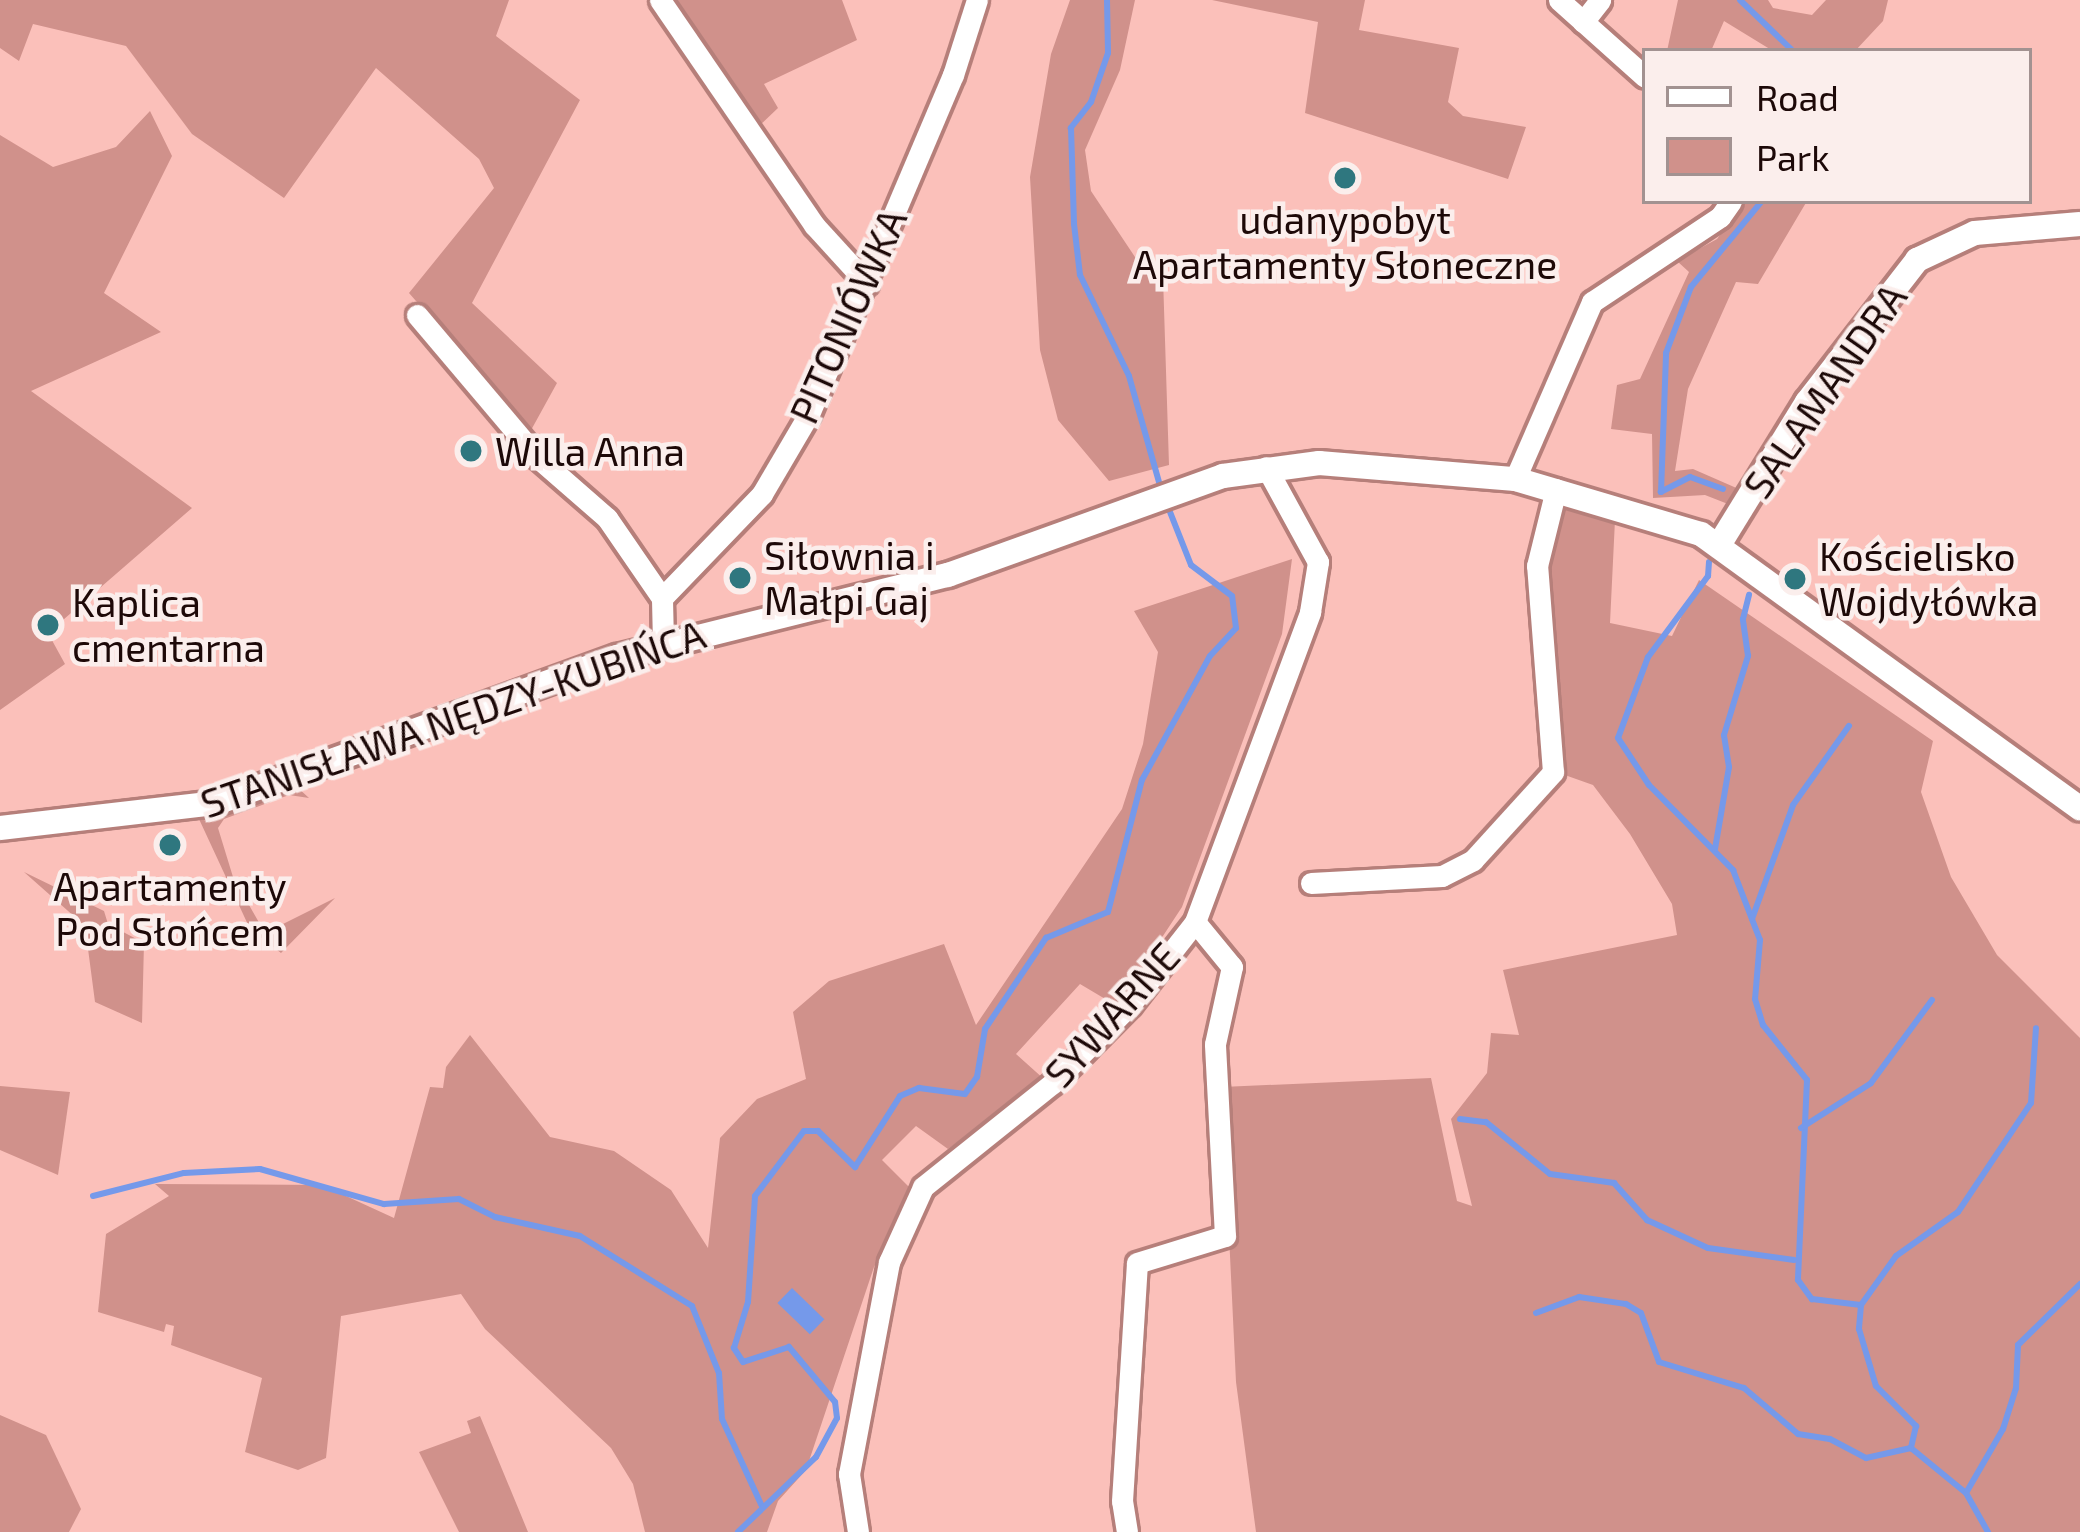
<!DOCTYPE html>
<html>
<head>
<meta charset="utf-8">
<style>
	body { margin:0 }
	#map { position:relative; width:2080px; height:1532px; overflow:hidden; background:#fbc0ba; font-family:"Exo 2",sans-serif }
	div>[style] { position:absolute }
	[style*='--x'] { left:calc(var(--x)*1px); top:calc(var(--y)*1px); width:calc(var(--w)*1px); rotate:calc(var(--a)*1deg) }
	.green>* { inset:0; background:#d0918b }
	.water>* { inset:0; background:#7599ea; transform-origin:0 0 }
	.stream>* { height:6px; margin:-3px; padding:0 3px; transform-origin:3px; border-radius:3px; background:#7599ea }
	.roads { filter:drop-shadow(3px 0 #b67f7a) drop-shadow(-3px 0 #b67f7a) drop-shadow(0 3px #b67f7a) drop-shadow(0 -3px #b67f7a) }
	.minor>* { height:21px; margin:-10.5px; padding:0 10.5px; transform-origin:10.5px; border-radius:10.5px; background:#fff }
	.tertiary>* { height:24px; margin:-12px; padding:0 12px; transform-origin:12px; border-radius:12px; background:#fff }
	.dots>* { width:33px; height:33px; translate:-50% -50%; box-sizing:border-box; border:6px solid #fbeeec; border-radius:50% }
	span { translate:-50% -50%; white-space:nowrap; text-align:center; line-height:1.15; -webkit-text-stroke:9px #fbeeec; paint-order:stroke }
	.poi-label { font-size:39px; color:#1d0908 }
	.left { translate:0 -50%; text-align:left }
	.street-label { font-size:39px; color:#1d0908 }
	.legend { position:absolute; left:1642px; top:48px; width:390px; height:156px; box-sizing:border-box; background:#fbeeec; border:3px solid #a29291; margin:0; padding:15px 21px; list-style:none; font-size:36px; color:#1d0908 }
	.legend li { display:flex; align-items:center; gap:24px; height:60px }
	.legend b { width:60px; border:3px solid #a29291 }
</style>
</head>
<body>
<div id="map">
	<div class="green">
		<div style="clip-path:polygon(0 0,509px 0,496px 36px,580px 100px,472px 303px,557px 383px,530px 432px,409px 293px,494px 188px,479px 159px,376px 68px,284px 198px,192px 134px,126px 46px,33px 24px,19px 61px,0 48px)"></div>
		<div style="clip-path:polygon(670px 0,842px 0,857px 40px,764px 84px,778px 108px,757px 128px)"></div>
		<div style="clip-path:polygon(1070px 0,1135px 0,1120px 70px,1085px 150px,1091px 191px,1137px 260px,1163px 277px,1169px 465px,1109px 481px,1058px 420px,1040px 350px,1030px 177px,1051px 54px)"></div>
		<div style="clip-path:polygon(1212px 0,1365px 0,1359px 30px,1459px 48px,1448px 102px,1463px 116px,1526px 127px,1508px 179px,1305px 113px,1318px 22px)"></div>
		<div style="clip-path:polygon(1678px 0,1768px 0,1773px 8px,1812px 15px,1826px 0,1888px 0,1883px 21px,1855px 51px,1773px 51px,1724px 21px,1711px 51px,1667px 51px)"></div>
		<div style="clip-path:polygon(150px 111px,172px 156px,104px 293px,161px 332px,31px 391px,192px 508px,48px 633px,65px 664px,0 710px,0 135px,53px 167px,116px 147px)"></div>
		<div style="clip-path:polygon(1745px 201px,1807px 201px,1758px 284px,1736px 282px,1688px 389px,1675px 471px,1693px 469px,1741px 490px,1733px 506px,1705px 495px,1653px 498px,1652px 434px,1611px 429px,1617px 385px,1640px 379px,1689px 272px,1677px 261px,1717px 239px)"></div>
		<div style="clip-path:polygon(1562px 505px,1615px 520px,1610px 623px,1672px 636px,1699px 580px,1933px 741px,1921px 792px,1951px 877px,1997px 955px,2080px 1038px,2080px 1532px,1256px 1532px,1236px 1382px,1222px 1087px,1431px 1078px,1457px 1201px,1472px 1206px,1451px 1119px,1487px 1073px,1491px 1033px,1519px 1035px,1503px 970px,1677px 935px,1672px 904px,1630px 834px,1593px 785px,1562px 774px,1546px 560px)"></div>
		<div style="clip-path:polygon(1292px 559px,1282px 634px,1182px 907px,1117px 1006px,1080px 984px,1016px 1054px,1045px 1080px,948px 1149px,916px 1126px,882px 1160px,912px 1190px,874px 1267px,806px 1470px,778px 1501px,767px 1532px,645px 1532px,633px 1484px,611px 1448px,485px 1329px,461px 1294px,341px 1316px,326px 1458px,298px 1470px,245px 1452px,262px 1378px,171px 1345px,174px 1326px,166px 1324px,164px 1332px,98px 1312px,106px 1234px,169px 1196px,155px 1184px,322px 1185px,394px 1218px,430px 1087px,443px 1088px,446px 1067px,470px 1035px,550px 1137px,614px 1151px,671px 1190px,708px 1248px,720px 1138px,757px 1099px,806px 1079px,793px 1012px,829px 981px,944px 944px,976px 1025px,1122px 809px,1143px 744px,1158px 652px,1134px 611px)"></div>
		<div style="clip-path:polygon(296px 786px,309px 798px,289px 795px,224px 819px,218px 828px,233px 877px,265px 933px,335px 898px,281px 953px,250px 929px,199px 819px)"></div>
		<div style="clip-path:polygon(24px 872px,104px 911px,108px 924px,144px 943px,142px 1023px,95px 1002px,85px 926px)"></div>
		<div style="clip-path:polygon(0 1086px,70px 1092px,58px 1175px,0 1150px)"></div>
		<div style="clip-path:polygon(0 1415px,46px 1435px,81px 1509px,69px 1532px,0 1532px)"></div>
		<div style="clip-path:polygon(480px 1416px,521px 1515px,528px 1532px,459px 1532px,419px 1452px,471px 1433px,467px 1421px)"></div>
	</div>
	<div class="water">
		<div style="left:792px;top:1288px;width:45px;height:21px;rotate:44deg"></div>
	</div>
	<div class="stream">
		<div style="--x:1107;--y:0;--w:53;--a:88.9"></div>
		<div style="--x:1108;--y:53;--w:52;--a:109.1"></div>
		<div style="--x:1091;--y:102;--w:33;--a:128"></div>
		<div style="--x:1071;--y:128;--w:96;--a:88.2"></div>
		<div style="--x:1074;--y:224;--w:51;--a:83.3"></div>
		<div style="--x:1080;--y:275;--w:112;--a:64.1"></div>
		<div style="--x:1129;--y:376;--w:110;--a:74.2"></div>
		<div style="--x:1740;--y:0;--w:74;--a:43.9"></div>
		<div style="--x:1723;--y:489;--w:35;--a:-160"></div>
		<div style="--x:1690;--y:477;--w:33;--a:153"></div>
		<div style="--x:1661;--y:492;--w:139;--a:-87.9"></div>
		<div style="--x:1666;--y:353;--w:71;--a:-69.3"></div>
		<div style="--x:1691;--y:287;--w:112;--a:-50.5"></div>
		<div style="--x:1709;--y:562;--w:14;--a:94"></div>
		<div style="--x:1708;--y:576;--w:101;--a:126.5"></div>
		<div style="--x:1648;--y:657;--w:86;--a:110.3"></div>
		<div style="--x:1618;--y:738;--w:56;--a:56.6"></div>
		<div style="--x:1649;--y:785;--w:120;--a:45.3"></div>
		<div style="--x:1733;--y:870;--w:75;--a:68.9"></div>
		<div style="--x:1760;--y:940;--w:59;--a:94.8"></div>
		<div style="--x:1755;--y:999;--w:27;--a:73"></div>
		<div style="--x:1763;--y:1025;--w:70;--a:51.3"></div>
		<div style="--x:1807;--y:1080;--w:200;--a:92.6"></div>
		<div style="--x:1798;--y:1280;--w:24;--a:54"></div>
		<div style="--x:1812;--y:1299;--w:49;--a:7"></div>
		<div style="--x:1861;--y:1305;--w:24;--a:95"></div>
		<div style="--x:1859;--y:1329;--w:59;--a:73.4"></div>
		<div style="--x:1876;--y:1386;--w:57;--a:45"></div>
		<div style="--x:1916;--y:1426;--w:23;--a:103"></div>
		<div style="--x:1911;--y:1448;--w:71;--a:39.3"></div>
		<div style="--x:1966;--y:1493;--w:45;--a:60.6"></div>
		<div style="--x:1715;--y:849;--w:83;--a:-80.3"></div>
		<div style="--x:1729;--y:767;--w:32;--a:-99"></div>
		<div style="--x:1724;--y:735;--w:83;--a:-73.1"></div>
		<div style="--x:1748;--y:656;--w:37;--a:-98"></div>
		<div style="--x:1743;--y:619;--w:25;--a:-76"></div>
		<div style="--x:1752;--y:919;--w:121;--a:-70.2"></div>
		<div style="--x:1793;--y:805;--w:97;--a:-54.7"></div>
		<div style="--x:1460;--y:1119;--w:26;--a:7"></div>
		<div style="--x:1486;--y:1122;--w:82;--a:39.1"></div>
		<div style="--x:1550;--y:1174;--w:65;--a:8"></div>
		<div style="--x:1614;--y:1183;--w:50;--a:48.3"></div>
		<div style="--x:1647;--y:1220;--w:67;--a:24.7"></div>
		<div style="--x:1708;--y:1248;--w:87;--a:7.9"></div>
		<div style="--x:1801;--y:1128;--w:83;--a:-32.7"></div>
		<div style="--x:1871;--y:1083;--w:103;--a:-53.7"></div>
		<div style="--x:93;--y:1196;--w:94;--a:-14.2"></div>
		<div style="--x:184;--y:1173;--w:76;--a:-3"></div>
		<div style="--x:260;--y:1169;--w:129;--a:15.8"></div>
		<div style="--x:384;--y:1204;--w:75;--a:-3.8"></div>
		<div style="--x:459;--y:1199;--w:40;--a:26.6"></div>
		<div style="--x:495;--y:1217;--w:87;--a:12.6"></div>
		<div style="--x:580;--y:1236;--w:132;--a:32"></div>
		<div style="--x:692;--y:1306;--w:72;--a:68.1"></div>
		<div style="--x:719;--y:1373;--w:46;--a:86.3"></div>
		<div style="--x:722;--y:1419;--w:94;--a:65.4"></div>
		<div style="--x:1861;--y:1305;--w:60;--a:-54.5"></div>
		<div style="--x:1896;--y:1256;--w:76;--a:-35.4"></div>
		<div style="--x:1958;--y:1212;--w:131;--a:-56.2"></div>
		<div style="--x:2031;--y:1103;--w:75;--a:-86.2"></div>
		<div style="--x:1536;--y:1313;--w:46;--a:-20.4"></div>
		<div style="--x:1579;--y:1297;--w:48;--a:8.5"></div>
		<div style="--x:1626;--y:1304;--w:17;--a:31"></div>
		<div style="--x:1641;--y:1313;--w:52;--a:69.8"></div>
		<div style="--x:1659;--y:1362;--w:89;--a:17"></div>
		<div style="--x:1744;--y:1388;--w:71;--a:40.4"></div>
		<div style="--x:1798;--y:1434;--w:32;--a:9"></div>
		<div style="--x:1830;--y:1439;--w:41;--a:27.8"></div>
		<div style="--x:1866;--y:1458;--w:46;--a:-12.5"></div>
		<div style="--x:1966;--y:1493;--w:74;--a:-60"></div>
		<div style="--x:2003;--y:1429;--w:43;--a:-72.4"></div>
		<div style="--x:2016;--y:1388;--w:43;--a:-87.3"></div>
		<div style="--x:2018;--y:1345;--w:87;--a:-44.5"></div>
		<div style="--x:738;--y:1532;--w:108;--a:-43.9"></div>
		<div style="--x:816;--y:1457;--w:44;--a:-61.7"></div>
		<div style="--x:837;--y:1418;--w:16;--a:-97"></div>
		<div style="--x:835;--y:1402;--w:72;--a:-129.9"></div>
		<div style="--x:789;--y:1347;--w:48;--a:161.9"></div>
		<div style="--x:743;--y:1362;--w:17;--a:-123"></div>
		<div style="--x:734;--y:1348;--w:48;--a:-73.1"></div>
		<div style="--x:748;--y:1302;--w:106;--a:-86.2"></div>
		<div style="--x:755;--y:1196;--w:81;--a:-53"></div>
		<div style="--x:804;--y:1131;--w:14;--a:0"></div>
		<div style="--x:818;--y:1131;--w:52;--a:44.2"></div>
		<div style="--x:855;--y:1167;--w:84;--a:-57.6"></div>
		<div style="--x:900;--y:1096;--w:21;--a:-23"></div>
		<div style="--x:919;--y:1088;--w:46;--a:7.4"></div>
		<div style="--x:965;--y:1094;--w:21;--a:-55"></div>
		<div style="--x:977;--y:1077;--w:49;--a:-80.5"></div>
		<div style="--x:985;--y:1029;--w:110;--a:-56.2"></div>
		<div style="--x:1046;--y:938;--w:67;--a:-22.8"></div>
		<div style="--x:1108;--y:912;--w:136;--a:-75.6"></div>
		<div style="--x:1142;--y:780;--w:141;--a:-61.3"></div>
		<div style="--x:1210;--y:656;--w:38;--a:-47"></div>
		<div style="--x:1236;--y:628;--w:32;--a:-97"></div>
		<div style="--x:1232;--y:596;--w:51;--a:-142.9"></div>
		<div style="--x:1191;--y:565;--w:62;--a:-111.6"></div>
	</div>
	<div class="roads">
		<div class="minor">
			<div style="--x:660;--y:0;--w:273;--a:55.6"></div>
			<div style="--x:814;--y:225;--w:79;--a:47.6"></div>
			<div style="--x:1559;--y:0;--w:115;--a:41.8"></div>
			<div style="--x:1583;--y:22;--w:28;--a:-52"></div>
			<div style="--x:417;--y:315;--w:186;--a:49.8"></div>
			<div style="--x:537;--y:457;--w:93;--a:41.1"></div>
			<div style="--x:607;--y:518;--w:97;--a:55.5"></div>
			<div style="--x:1515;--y:479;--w:193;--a:-66.5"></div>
			<div style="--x:1592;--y:302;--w:154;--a:-33.6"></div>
			<div style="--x:1720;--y:217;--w:19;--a:-55"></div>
			<div style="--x:663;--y:643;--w:45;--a:-91.3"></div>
			<div style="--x:662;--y:598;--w:144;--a:-46.1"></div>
			<div style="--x:762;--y:494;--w:93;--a:-59.6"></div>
			<div style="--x:809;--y:414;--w:368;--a:-67"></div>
			<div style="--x:953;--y:75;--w:79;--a:-72.3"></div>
			<div style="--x:1311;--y:883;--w:131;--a:-3.1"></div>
			<div style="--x:1442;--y:876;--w:35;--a:-27"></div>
			<div style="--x:1473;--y:860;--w:119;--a:-47.7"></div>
			<div style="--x:1553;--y:772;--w:207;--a:-94.4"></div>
			<div style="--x:1537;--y:566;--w:79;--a:-76.1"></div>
			<div style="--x:858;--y:1532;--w:59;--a:-98.8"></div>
			<div style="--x:849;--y:1474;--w:216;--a:-79.3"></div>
			<div style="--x:889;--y:1262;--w:82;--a:-65.6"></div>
			<div style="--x:923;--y:1187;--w:166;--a:-38.7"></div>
			<div style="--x:1053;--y:1083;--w:110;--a:-45.4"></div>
			<div style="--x:1130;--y:1005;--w:105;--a:-51.9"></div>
			<div style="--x:1195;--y:922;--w:331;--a:-69.6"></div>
			<div style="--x:1310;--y:612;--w:51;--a:-80.9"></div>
			<div style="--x:1318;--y:562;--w:108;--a:-118.7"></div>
			<div style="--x:1127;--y:1532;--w:31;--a:-99"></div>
			<div style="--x:1122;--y:1501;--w:238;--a:-86.4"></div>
			<div style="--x:1137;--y:1263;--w:92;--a:-17.1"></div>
			<div style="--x:1225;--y:1236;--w:192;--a:-93"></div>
			<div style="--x:1215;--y:1044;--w:79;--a:-77.6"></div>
			<div style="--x:1232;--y:967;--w:58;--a:-129.4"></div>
		</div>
		<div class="tertiary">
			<div style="--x:1719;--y:545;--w:168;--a:-58.4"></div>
			<div style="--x:1807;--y:402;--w:180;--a:-52.2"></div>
			<div style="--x:1917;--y:260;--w:64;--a:-25"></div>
			<div style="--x:1975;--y:233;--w:105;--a:-4.9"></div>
			<div style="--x:0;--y:828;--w:217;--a:-6.6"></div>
			<div style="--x:216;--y:803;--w:428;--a:-20"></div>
			<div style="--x:618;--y:657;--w:340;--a:-14"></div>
			<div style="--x:948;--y:575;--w:292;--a:-19.8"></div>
			<div style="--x:1223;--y:476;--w:97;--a:-7.7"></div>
			<div style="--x:1319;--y:463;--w:197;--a:4.7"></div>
			<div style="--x:1515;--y:479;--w:194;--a:16.5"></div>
			<div style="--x:1701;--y:534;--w:468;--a:35.9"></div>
		</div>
	</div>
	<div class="dots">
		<div style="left:1345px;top:178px;background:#2f777f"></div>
		<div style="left:471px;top:451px;background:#2f777f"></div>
		<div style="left:740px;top:578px;background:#2f777f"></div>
		<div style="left:1795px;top:579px;background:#2f777f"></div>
		<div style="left:48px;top:625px;background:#2f777f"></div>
		<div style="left:170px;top:845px;background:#2f777f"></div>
	</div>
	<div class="poi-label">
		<span style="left:1345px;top:242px">udanypobyt<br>Apartamenty Słoneczne</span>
		<span class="left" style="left:495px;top:451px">Willa Anna</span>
		<span class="left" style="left:764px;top:578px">Siłownia i<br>Małpi Gaj</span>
		<span class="left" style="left:1819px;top:579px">Kościelisko<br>Wojdyłówka</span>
		<span class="left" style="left:72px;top:625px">Kaplica<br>cmentarna</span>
		<span style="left:170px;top:909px">Apartamenty<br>Pod Słońcem</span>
	</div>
	<div class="street-label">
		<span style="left:848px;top:316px;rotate:-66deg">PITONIÓWKA</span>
		<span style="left:1825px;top:391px;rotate:-55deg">SALAMANDRA</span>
		<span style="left:453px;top:719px;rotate:-19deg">STANISŁAWA NĘDZY-KUBIŃCA</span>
		<span style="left:1112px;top:1015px;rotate:-48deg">SYWARNE</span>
	</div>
	<ul class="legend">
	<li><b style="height:15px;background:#fff"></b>Road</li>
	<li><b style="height:33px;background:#d0918b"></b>Park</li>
	</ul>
</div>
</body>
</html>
